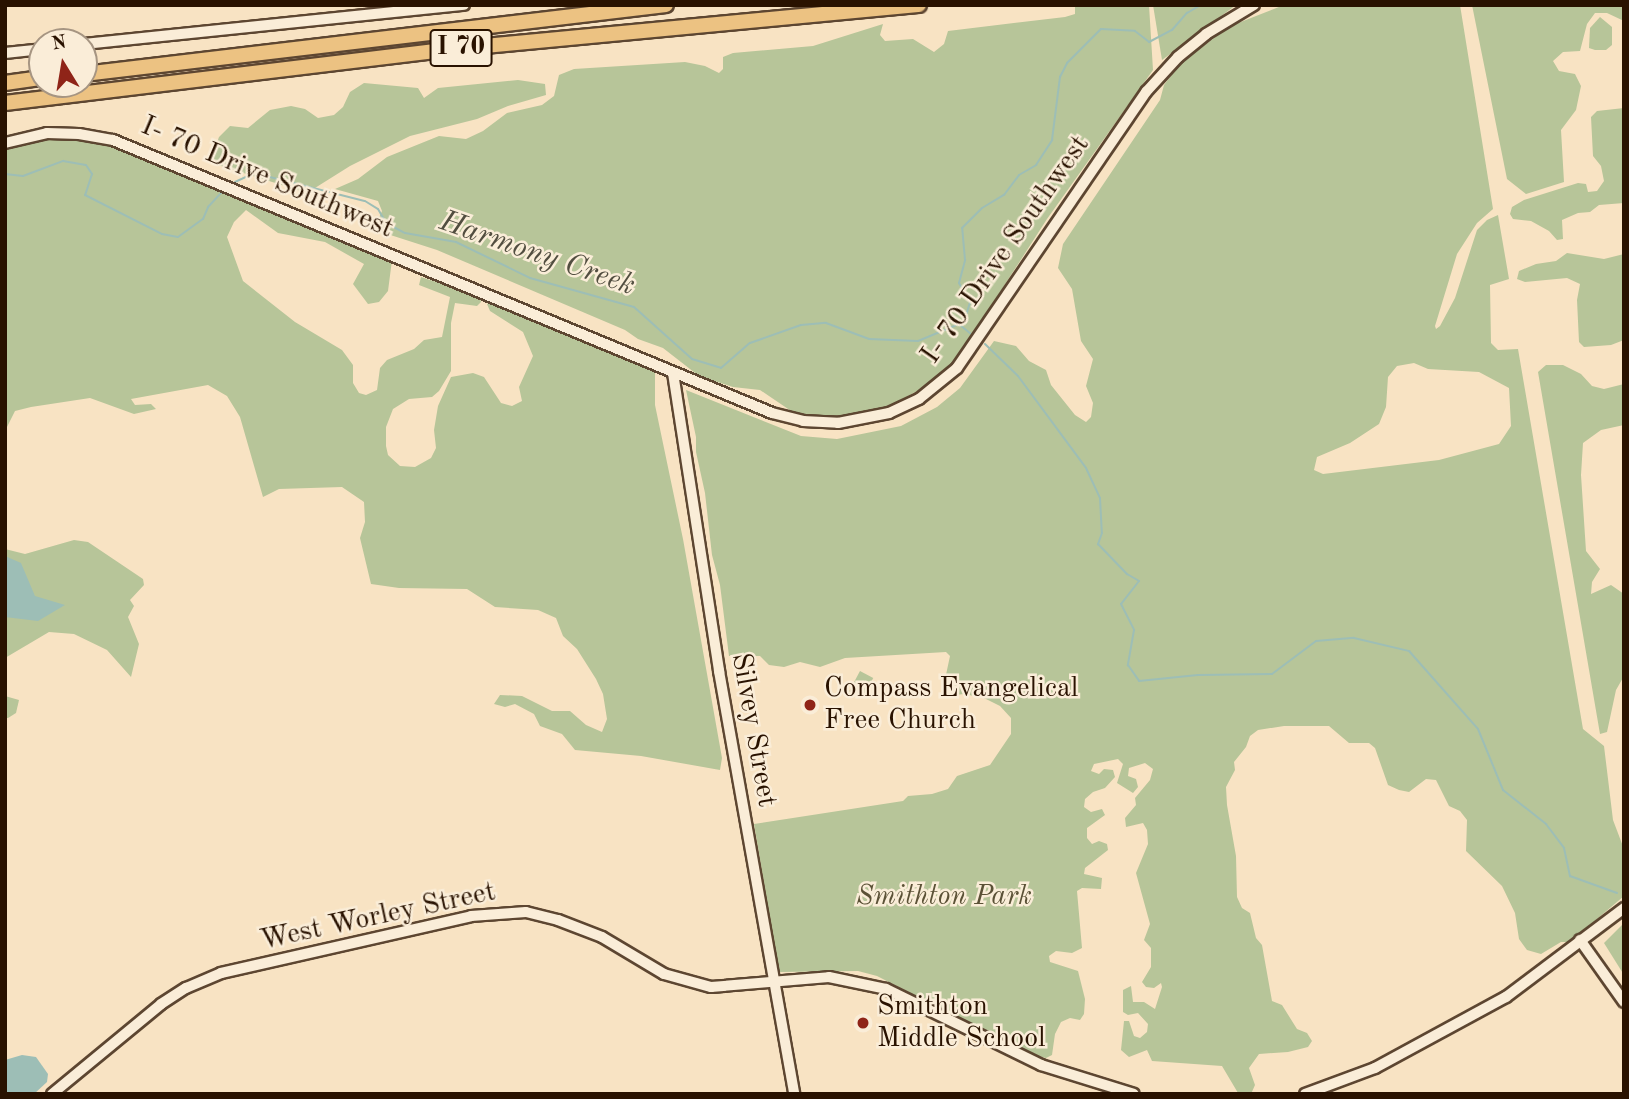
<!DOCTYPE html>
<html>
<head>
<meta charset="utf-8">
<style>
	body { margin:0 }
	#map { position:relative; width:1629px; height:1099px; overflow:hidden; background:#f8e3c3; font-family:"Old Standard TT",serif }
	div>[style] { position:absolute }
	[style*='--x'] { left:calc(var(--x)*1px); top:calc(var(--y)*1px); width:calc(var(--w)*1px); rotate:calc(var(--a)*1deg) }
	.green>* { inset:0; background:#b7c599; transform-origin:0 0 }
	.water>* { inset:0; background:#9dbeb6 }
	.stream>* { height:2px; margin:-1px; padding:0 1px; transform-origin:1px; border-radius:1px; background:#9dbeb6 }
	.roads { filter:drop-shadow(2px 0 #5d4631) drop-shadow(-2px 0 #5d4631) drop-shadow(0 2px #5d4631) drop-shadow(0 -2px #5d4631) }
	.minor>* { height:10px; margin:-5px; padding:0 5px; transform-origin:5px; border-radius:5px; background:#faedd8 }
	.highway>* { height:14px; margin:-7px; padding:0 7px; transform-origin:7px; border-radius:7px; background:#ecc282 }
	.dots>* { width:19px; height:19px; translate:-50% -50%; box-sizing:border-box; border:4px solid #faedd8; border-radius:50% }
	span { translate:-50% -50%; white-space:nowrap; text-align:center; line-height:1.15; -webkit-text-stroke:5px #faedd8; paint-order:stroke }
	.shield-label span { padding:2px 5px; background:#faedd8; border:2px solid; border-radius:5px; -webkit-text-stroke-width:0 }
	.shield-label { font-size:26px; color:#291200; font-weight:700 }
	.street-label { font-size:28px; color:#291200 }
	.poi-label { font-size:28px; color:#291200 }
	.left { translate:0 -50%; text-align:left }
	.park-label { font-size:28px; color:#5b5136; font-style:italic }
	.water-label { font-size:30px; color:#524e40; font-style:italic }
	.frame { position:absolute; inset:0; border:7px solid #291200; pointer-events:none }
	.north { position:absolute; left:28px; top:28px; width:70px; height:70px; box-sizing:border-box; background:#faedd8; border:2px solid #a69582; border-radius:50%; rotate:349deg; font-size:19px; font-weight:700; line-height:28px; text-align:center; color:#291200 }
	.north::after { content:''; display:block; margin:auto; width:24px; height:32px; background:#8f2418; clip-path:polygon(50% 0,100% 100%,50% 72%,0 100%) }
</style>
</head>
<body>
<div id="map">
	<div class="green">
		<div style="clip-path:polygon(1075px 5px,1149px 5px,1153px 70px,1047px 219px,957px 359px,930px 384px,886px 408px,855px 418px,820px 420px,797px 415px,760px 390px,733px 387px,699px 376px,663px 348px,638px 339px,625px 330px,437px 250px,378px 231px,375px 227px,382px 211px,378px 201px,335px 189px,358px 179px,387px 157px,439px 136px,466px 139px,483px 131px,507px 113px,542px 105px,554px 96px,559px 75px,574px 69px,685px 62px,705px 66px,719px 73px,723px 69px,723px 57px,733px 53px,813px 46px,883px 24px,880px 35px,885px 41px,913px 39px,934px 52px,944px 44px,948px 31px,1065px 17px,1075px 14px)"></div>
		<div style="clip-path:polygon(1153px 5px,1236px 5px,1162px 60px)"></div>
		<div style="clip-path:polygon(evenodd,1284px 5px,1460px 5px,1493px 209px,1477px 223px,1457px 254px,1435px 326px,1436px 329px,1440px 326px,1455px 298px,1477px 230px,1487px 220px,1498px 215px,1509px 279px,1490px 285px,1491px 343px,1498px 350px,1518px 349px,1583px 729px,1604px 746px,1613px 820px,1624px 849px,1624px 896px,1570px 942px,1561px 942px,1541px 954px,1527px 950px,1519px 939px,1515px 913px,1502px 886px,1466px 851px,1467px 820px,1460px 811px,1449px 806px,1436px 780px,1426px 779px,1409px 792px,1399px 790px,1388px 785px,1375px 748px,1369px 743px,1349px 743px,1329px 726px,1284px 726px,1258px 730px,1250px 736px,1246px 747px,1234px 762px,1235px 770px,1226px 787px,1227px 805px,1236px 856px,1237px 897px,1242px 908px,1250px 913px,1256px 938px,1262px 945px,1272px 1001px,1282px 1005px,1297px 1029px,1307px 1033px,1312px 1041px,1308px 1047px,1288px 1052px,1259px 1054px,1249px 1068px,1255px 1085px,1251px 1094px,1238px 1093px,1222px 1066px,1152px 1061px,1147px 1050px,1129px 1057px,1121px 1050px,1124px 1021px,1129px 1021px,1134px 1036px,1140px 1038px,1147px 1032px,1148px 1024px,1138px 1013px,1128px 1015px,1123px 1012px,1123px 990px,1131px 986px,1133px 1002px,1144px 1002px,1155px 1009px,1162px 987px,1161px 983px,1154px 988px,1146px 987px,1142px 982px,1151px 967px,1151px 948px,1144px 940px,1150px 924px,1136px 873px,1148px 844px,1147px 830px,1143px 823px,1126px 827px,1125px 818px,1136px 805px,1135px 798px,1150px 780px,1153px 769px,1145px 763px,1129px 768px,1128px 776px,1136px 779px,1138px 787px,1133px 793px,1117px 783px,1123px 764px,1118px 759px,1094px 764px,1091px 771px,1099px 774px,1104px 769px,1113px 770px,1115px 777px,1105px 788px,1093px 792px,1085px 799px,1084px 807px,1091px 812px,1102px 809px,1105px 815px,1087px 828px,1087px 838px,1092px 844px,1099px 841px,1107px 844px,1108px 850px,1085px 868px,1084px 874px,1102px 878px,1101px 889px,1082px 888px,1077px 891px,1082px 948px,1072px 953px,1056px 951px,1049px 956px,1050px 962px,1078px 971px,1085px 999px,1084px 1014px,1080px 1020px,1070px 1018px,1061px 1022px,1055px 1034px,1052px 1055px,1046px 1058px,1028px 1053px,877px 976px,858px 971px,779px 972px,754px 824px,903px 801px,908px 796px,932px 794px,948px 789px,957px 776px,990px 765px,1011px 734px,1011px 718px,1000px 706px,984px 698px,964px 694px,947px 696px,944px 684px,950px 656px,946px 652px,845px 658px,820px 667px,800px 662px,784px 667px,769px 665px,760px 656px,729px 656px,720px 585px,712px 555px,705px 493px,696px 452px,696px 437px,686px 390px,801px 436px,837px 439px,901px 426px,937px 407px,960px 388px,994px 341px,1016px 346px,1029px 361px,1046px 370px,1051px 385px,1075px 415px,1086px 422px,1091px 417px,1093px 403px,1086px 386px,1093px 359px,1081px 341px,1072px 289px,1058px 268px,1063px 244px,1160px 100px,1164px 85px,1179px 65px,1228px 27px,1284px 5px,1414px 363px,1428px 369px,1479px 372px,1509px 388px,1511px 426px,1499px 444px,1439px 460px,1323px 474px,1314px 470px,1317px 457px,1350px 443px,1379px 424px,1386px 407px,1388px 377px,1397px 366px,1414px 363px)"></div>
		<div style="clip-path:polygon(1472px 5px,1624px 5px,1624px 21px,1607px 13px,1595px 13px,1587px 24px,1580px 51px,1563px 52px,1553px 61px,1559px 71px,1575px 74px,1581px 86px,1576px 110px,1561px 130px,1564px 182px,1526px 194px,1507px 179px)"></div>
		<div style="clip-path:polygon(1600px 17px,1612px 27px,1612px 45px,1606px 50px,1595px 50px,1589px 48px,1590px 28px)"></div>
		<div style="clip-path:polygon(518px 80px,545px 84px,546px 95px,508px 106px,477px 119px,410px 136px,350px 166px,307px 193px,215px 164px,213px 153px,219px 137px,230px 126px,248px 128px,270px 110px,291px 106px,305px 109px,318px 118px,334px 115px,343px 107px,350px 92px,364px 83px,418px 88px,424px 98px,438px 88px)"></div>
		<div style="clip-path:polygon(1624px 108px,1624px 203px,1599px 205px,1590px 212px,1578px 213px,1562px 220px,1563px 239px,1557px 240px,1549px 231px,1531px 221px,1513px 219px,1510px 214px,1512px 207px,1524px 200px,1578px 183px,1586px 184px,1588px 192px,1597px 191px,1604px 181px,1601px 166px,1593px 156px,1591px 117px,1597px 111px)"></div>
		<div style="clip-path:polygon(68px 139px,107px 145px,157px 162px,392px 260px,388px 291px,379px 302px,368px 304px,353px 284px,364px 264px,325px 242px,278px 233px,246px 210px,234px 222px,227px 237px,243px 281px,295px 322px,342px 350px,353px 365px,353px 383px,359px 393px,366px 395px,377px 390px,380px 368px,387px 360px,414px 349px,424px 340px,442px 337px,450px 297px,419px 285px,421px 277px,480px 296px,481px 302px,477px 306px,455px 303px,451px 323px,451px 371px,439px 391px,432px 397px,409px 399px,393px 409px,386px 427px,386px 446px,388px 455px,400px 466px,415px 467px,431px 458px,436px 448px,434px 430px,438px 406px,451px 377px,473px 373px,484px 377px,501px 403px,512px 406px,522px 401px,519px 387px,533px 356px,523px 332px,490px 311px,487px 304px,493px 301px,655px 372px,655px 405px,683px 539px,722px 758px,720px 770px,641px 756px,575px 750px,562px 734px,540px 726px,534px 714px,515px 704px,505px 707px,494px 704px,500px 695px,522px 696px,552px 711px,570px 711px,586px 725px,602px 732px,607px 719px,603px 694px,596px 679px,577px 649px,563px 636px,556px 618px,538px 610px,495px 607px,467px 589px,399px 588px,371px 584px,360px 538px,365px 522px,364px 502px,342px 487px,279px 489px,263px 497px,240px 417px,227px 396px,208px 385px,131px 399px,135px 405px,151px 404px,156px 409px,134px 414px,90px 398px,31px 407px,15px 411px,5px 431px,5px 147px,38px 140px)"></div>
		<div style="clip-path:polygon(1567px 253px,1604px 259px,1624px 254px,1624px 340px,1611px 345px,1584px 347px,1579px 342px,1577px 300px,1580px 284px,1567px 278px,1525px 282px,1517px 279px,1519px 271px,1536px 264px,1556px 261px)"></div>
		<div style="clip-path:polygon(1546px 365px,1563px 365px,1581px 374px,1592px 386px,1604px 389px,1624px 384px,1624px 425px,1601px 430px,1583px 443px,1581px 475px,1586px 551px,1600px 569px,1592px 582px,1591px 594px,1611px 585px,1624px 594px,1624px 676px,1616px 690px,1607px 732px,1600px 734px,1538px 372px)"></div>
		<div style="clip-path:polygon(74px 540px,88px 542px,143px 579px,144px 585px,130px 600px,134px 606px,128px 617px,139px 644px,131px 677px,107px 650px,74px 634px,49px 632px,5px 658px,5px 549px,25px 554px)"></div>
		<div style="left:860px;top:671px;width:15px;height:23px;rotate:28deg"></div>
		<div style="clip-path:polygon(5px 696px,19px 700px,16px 713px,8px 718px,5px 718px)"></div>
		<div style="clip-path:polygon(1624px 923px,1624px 975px,1604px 943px)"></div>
	</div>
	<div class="water">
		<div style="clip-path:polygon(5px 556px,21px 563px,35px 596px,65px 605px,38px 621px,5px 617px)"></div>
		<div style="clip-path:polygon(22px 1055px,36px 1057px,48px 1074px,47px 1082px,34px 1094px,5px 1094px,5px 1060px)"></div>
	</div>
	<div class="stream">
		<div style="--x:5;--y:174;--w:18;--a:6"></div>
		<div style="--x:23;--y:176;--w:43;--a:-20.6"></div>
		<div style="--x:63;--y:161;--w:23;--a:10"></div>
		<div style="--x:86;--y:165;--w:11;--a:56"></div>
		<div style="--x:92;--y:174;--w:22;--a:108"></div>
		<div style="--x:85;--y:195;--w:86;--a:26.9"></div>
		<div style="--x:162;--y:234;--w:16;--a:11"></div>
		<div style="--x:178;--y:237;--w:31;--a:-36"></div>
		<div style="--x:203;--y:219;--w:13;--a:-67"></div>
		<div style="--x:208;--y:207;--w:22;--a:-47"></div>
		<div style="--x:235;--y:182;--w:21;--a:-25"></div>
		<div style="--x:254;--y:173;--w:114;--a:14.2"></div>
		<div style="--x:365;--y:201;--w:15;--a:32"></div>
		<div style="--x:378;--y:209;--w:16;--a:60"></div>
		<div style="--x:386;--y:223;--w:21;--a:28"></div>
		<div style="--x:405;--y:233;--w:52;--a:10"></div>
		<div style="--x:456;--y:242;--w:82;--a:25.9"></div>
		<div style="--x:530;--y:278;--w:108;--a:15.6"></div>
		<div style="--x:634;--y:307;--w:78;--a:41.9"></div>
		<div style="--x:692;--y:359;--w:30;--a:17"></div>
		<div style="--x:721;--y:368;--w:38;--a:-41"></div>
		<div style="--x:750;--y:343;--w:54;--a:-19.4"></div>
		<div style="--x:801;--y:325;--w:25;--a:-5"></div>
		<div style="--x:826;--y:323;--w:46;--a:20.4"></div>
		<div style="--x:869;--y:339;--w:49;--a:2.3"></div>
		<div style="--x:918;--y:341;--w:50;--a:-22.4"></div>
		<div style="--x:964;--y:322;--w:21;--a:-73"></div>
		<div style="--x:970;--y:302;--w:22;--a:-120"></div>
		<div style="--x:959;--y:283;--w:24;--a:-75"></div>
		<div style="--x:965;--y:260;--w:32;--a:-95"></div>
		<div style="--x:962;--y:228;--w:28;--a:-45"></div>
		<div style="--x:982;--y:208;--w:26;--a:-31"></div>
		<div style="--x:1004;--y:195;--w:25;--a:-53"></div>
		<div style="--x:1019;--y:175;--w:20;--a:-30"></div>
		<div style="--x:1036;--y:165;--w:30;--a:-57"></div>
		<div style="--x:1052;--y:140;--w:64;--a:-82.8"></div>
		<div style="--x:1060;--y:77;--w:16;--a:-63"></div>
		<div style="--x:1067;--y:63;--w:48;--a:-45"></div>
		<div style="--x:1101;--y:29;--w:34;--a:3"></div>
		<div style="--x:1135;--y:31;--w:18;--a:38"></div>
		<div style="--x:1149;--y:42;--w:26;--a:-28"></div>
		<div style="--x:1172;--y:30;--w:23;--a:-49"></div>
		<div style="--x:1187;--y:13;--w:16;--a:-30"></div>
		<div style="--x:960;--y:325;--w:13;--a:39"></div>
		<div style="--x:985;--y:344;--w:46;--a:44.1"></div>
		<div style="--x:1018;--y:376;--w:114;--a:53.5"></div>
		<div style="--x:1086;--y:468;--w:33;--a:65"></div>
		<div style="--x:1100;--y:498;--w:35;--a:87"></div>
		<div style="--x:1102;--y:533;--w:12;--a:110"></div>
		<div style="--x:1098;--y:544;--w:42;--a:46"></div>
		<div style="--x:1127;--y:574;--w:14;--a:30"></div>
		<div style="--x:1139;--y:581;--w:29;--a:128"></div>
		<div style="--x:1121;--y:604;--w:29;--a:63"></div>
		<div style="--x:1134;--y:630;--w:36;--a:100"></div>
		<div style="--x:1128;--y:665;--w:19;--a:55"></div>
		<div style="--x:1139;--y:681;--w:59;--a:-5.8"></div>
		<div style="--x:1198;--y:675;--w:74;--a:-0.8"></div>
		<div style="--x:1272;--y:674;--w:55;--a:-36.9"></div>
		<div style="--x:1316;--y:641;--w:38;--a:-5"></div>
		<div style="--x:1354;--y:638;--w:57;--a:13.3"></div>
		<div style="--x:1409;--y:651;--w:104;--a:48.5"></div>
		<div style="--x:1478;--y:729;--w:66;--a:67.7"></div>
		<div style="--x:1503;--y:790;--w:55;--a:38.3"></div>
		<div style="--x:1546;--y:824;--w:30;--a:53"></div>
		<div style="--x:1564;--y:848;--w:29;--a:78"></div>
		<div style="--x:1570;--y:876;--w:50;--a:19.9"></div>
	</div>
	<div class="roads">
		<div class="minor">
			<div style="--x:84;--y:44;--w:382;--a:-5.9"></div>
			<div style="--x:5;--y:53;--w:37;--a:-6"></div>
			<div style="--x:5;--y:143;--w:43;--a:-13.4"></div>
			<div style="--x:47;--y:133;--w:32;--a:2"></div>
			<div style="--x:79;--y:134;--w:35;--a:10"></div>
			<div style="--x:113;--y:140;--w:713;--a:22.5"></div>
			<div style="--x:772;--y:413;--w:32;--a:14"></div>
			<div style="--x:803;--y:421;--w:35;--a:3"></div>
			<div style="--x:838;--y:423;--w:52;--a:-11.1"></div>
			<div style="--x:889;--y:413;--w:33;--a:-25"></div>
			<div style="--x:919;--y:399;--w:49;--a:-39.2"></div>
			<div style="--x:957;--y:368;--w:335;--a:-55.6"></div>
			<div style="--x:1146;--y:92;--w:47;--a:-47.6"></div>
			<div style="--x:1178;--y:57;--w:36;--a:-39"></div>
			<div style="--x:1206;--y:34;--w:56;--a:-31.1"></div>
			<div style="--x:673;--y:373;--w:302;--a:81.2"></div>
			<div style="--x:719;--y:671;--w:430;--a:79.9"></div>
			<div style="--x:1580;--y:940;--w:76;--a:54.6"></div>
			<div style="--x:52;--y:1094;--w:141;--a:-39.5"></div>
			<div style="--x:161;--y:1004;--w:30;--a:-33"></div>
			<div style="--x:186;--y:988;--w:38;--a:-23"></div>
			<div style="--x:221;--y:973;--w:256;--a:-12.8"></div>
			<div style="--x:471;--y:916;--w:55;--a:-4.2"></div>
			<div style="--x:526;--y:912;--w:33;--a:14"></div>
			<div style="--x:558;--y:920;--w:47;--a:21.1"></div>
			<div style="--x:602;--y:937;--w:72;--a:30.8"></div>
			<div style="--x:664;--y:974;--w:49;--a:15.5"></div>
			<div style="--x:711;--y:987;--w:118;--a:-4.8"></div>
			<div style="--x:829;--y:977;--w:58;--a:11.9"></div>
			<div style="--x:886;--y:989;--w:173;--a:26.1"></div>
			<div style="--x:1041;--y:1065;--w:97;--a:17.3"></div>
			<div style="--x:1305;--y:1094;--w:75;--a:-20.4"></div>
			<div style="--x:1375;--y:1068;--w:149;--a:-28.5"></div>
			<div style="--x:1506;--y:997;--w:148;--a:-37"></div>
		</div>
		<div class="highway">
			<div style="--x:84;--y:74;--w:586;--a:-6.76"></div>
			<div style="--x:5;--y:83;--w:37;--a:-8"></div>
			<div style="--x:5;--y:103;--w:450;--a:-6.9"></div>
			<div style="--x:452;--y:49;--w:469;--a:-5.4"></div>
		</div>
	</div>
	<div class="dots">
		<div style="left:810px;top:705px;background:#8f2418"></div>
		<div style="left:863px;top:1023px;background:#8f2418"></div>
	</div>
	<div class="shield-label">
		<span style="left:461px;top:48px">I 70</span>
	</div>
	<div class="street-label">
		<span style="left:267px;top:178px;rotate:23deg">I- 70 Drive Southwest</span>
		<span style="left:1006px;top:250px;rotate:-55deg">I- 70 Drive Southwest</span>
		<span style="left:753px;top:730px;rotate:80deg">Silvey Street</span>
		<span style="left:378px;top:917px;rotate:-12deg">West Worley Street</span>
	</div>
	<div class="poi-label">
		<span class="left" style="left:824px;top:705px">Compass Evangelical<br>Free Church</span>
		<span class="left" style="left:877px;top:1023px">Smithton<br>Middle School</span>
	</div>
	<div class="park-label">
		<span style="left:944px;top:897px">Smithton Park</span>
	</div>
	<div class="water-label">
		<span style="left:537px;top:254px;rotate:19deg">Harmony Creek</span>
	</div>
	<div class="frame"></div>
	<div class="north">N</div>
</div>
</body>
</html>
